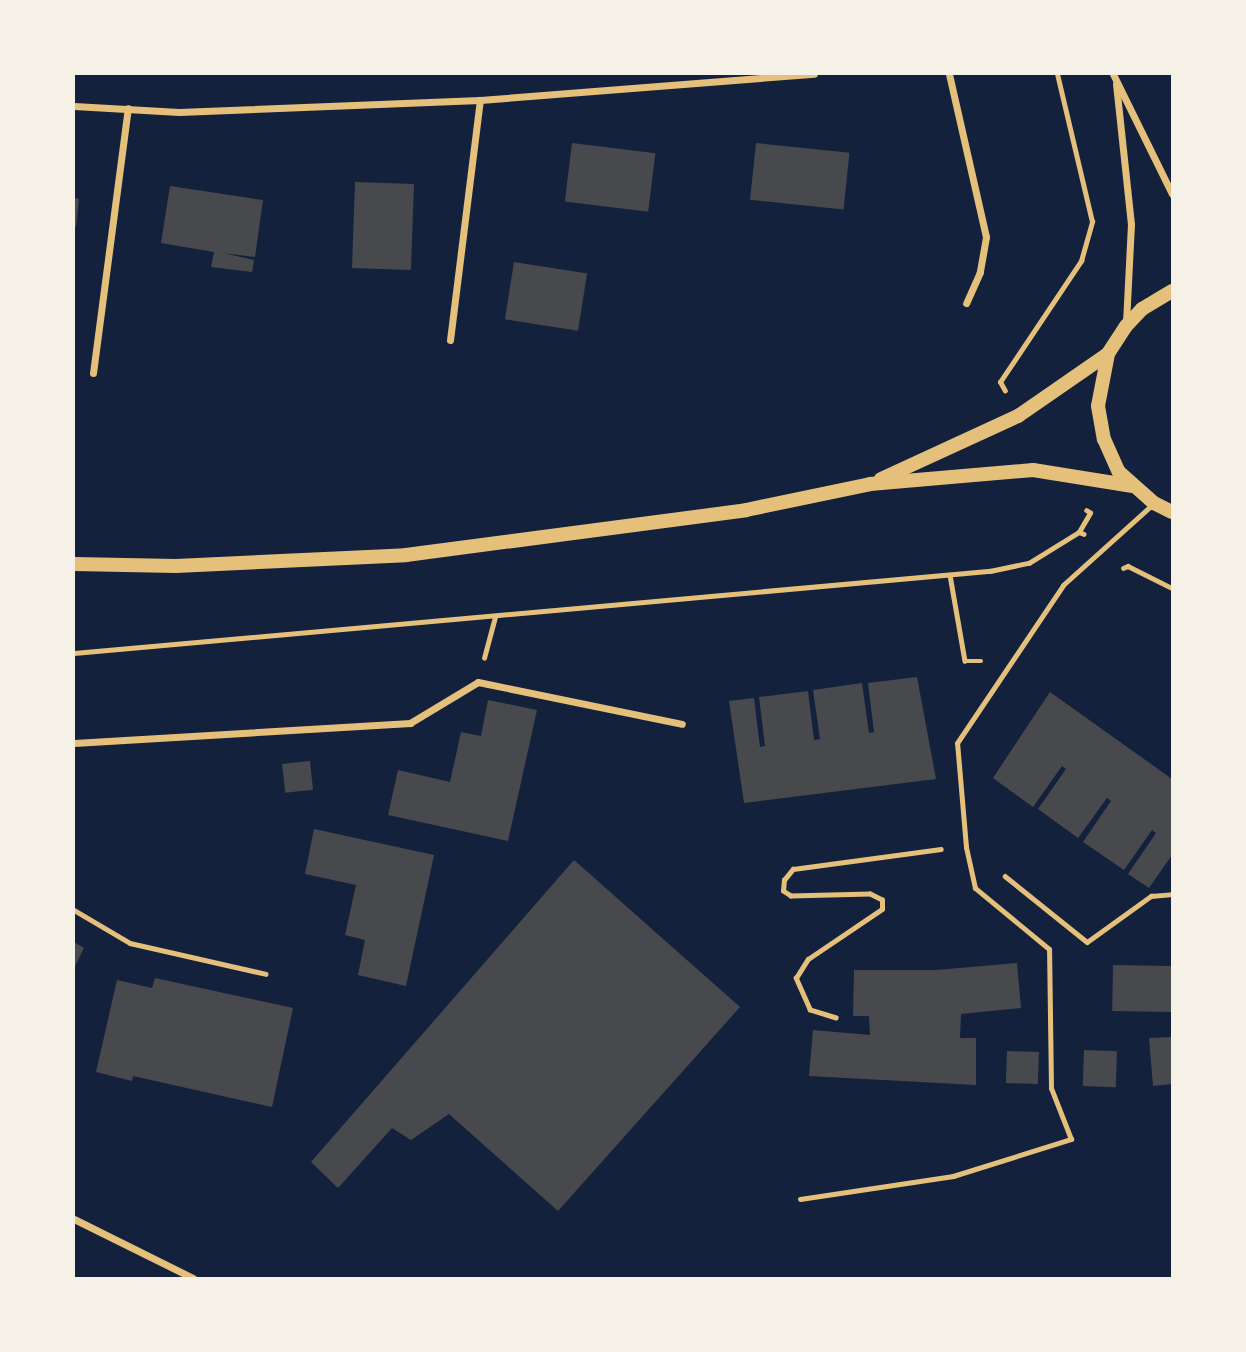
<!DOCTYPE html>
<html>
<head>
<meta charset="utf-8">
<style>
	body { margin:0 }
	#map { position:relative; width:1246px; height:1352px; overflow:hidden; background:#14213d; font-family:Rubik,sans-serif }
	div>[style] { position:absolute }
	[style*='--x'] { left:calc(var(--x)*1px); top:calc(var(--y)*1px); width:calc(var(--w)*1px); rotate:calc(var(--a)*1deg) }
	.building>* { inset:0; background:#48494c; transform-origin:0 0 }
	.path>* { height:4.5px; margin:-2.25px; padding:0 2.25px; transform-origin:2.25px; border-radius:2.25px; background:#e5c07b }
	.service>* { height:5px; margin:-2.5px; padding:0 2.5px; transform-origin:2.5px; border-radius:2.5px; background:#e5c07b }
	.minor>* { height:7px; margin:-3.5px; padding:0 3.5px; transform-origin:3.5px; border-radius:3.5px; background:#e5c07b }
	.secondary>* { height:14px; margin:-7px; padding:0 7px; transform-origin:7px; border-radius:7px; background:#e5c07b }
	span { translate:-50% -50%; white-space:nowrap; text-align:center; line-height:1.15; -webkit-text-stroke:6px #f6f1e7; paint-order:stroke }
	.frame { position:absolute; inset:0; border:75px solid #f6f1e7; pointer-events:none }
</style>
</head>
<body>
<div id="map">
	<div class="building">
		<div style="left:572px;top:143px;width:84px;height:59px;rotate:7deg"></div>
		<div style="left:756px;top:143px;width:94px;height:57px;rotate:6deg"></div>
		<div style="left:355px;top:182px;width:59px;height:86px;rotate:2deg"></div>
		<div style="clip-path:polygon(170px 186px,263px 200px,255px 257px,223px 253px,254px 260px,252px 272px,211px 267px,214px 252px,161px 243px)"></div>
		<div style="clip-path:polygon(74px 198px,79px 199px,76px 227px,74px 226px)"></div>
		<div style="left:514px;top:262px;width:74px;height:58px;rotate:9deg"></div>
		<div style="clip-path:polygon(917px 677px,936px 779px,744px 803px,729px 701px,754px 698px,760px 747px,765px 746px,759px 697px,808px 691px,814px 740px,820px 739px,813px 690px,862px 683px,869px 733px,874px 732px,868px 683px)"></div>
		<div style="clip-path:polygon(1050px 692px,1172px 779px,1172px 855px,1149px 888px,1128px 874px,1156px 833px,1152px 830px,1124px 870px,1083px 842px,1111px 801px,1107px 798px,1078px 838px,1038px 809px,1066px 769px,1062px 766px,1033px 807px,993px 778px)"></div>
		<div style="clip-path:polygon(488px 700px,537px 710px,508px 841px,388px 815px,398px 770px,450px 782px,461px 732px,481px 736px)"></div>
		<div style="left:310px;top:761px;width:29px;height:28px;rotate:84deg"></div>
		<div style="clip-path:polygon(314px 829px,434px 855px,406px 986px,358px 975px,365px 940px,345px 935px,356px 885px,305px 874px)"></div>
		<div style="clip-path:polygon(574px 860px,740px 1007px,558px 1211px,449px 1114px,411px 1140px,392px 1128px,338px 1188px,311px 1162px)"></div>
		<div style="clip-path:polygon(74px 942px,84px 948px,74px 968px)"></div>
		<div style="clip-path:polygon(1017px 963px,1021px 1008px,961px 1014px,960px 1038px,976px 1038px,976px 1085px,809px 1076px,813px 1030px,870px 1035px,869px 1016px,853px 1016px,854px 970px,936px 970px)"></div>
		<div style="left:1113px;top:965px;width:59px;height:46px;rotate:1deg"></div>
		<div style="clip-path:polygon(155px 978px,293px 1008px,272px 1107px,133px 1076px,132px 1081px,96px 1072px,117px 980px,152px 988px)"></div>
		<div style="clip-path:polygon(1172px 1037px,1172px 1084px,1153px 1086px,1149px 1038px)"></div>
		<div style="left:1084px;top:1050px;width:33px;height:36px;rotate:2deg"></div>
		<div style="left:1007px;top:1051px;width:32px;height:32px;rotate:2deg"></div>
	</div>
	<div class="path">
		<div style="--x:1005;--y:391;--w:10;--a:-119"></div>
		<div style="--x:1000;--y:382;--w:146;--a:-56.2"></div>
		<div style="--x:1081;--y:261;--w:41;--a:-74.2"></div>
		<div style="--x:1092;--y:222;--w:152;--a:-103.3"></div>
		<div style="--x:1079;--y:532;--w:22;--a:-60"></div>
		<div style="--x:1090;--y:513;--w:4;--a:-146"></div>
		<div style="--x:1123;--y:568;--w:5;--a:-22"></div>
		<div style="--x:1128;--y:566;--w:49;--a:26.6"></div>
		<div style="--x:950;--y:575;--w:87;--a:80.1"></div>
		<div style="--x:965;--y:661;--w:16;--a:0"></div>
		<div style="--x:74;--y:653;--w:920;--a:-5.12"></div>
		<div style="--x:990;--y:571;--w:40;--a:-12"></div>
		<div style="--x:1029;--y:563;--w:59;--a:-31.8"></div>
		<div style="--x:1079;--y:532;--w:5;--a:22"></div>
		<div style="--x:484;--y:658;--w:42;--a:-75"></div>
		<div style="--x:1005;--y:876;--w:105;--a:38.8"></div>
		<div style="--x:1087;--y:942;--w:79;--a:-35.7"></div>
		<div style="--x:1151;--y:896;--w:21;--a:-5"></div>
		<div style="--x:74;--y:910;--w:65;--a:30.5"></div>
		<div style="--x:130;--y:943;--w:139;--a:12.8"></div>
		<div style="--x:836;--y:1018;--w:27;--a:-163"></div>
		<div style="--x:810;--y:1010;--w:35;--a:-114"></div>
		<div style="--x:796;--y:978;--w:22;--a:-58"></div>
		<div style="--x:808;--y:959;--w:89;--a:-34"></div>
		<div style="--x:882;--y:909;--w:9;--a:-90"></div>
		<div style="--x:882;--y:900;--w:13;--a:-153"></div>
		<div style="--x:870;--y:894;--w:79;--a:178.5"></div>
		<div style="--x:791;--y:896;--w:9;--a:-148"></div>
		<div style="--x:783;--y:891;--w:11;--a:-85"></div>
		<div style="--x:784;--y:880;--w:14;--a:-51"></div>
		<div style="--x:793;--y:869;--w:149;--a:-7.7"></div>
	</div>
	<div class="service">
		<div style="--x:800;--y:1199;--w:155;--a:-8.5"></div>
		<div style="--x:953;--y:1176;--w:124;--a:-17.4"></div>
		<div style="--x:1071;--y:1139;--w:55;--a:-111.4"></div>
		<div style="--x:1051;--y:1088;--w:139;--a:-90.8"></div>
		<div style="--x:1049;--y:949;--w:96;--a:-140.5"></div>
		<div style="--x:975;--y:888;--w:42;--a:-102.4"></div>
		<div style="--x:966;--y:847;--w:104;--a:-94.9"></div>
		<div style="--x:957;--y:743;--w:190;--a:-56.1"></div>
		<div style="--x:1063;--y:585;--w:120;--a:-42"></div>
	</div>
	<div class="minor">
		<div style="--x:949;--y:74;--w:167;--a:77.2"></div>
		<div style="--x:986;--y:237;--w:36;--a:100"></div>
		<div style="--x:980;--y:272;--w:34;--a:114"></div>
		<div style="--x:1113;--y:74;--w:134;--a:63.8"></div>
		<div style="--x:1116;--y:84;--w:141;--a:83.9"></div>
		<div style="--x:1131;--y:224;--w:100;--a:92.9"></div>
		<div style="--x:74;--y:106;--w:105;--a:3.3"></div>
		<div style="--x:179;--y:112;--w:301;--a:-2.3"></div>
		<div style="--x:480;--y:100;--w:335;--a:-4.5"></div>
		<div style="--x:450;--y:340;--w:242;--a:-82.9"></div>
		<div style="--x:93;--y:373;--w:267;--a:-82.5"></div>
		<div style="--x:74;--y:743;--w:337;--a:-3.4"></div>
		<div style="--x:410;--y:723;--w:79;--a:-31.1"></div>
		<div style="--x:478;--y:682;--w:208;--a:11.6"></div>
		<div style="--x:74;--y:1219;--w:133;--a:26.4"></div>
	</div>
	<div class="secondary">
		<div style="--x:1172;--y:291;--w:35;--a:149"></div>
		<div style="--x:1142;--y:309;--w:23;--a:133"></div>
		<div style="--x:1126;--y:326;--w:33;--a:123"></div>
		<div style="--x:1108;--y:354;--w:53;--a:100.9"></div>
		<div style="--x:1098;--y:406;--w:34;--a:80"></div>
		<div style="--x:1104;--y:439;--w:36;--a:66"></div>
		<div style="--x:1119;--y:472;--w:47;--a:41.5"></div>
		<div style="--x:1154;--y:503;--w:20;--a:27"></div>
		<div style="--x:881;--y:479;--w:151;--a:-24.7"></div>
		<div style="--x:1018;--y:416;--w:109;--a:-34.6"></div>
		<div style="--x:74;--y:564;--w:102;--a:1.1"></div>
		<div style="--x:176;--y:566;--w:230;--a:-2.7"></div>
		<div style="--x:406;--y:555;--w:343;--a:-7.5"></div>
		<div style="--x:746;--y:510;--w:127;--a:-11.8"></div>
		<div style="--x:870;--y:484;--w:164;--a:-4.9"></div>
		<div style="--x:1033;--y:470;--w:101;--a:9.1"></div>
	</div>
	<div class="frame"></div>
</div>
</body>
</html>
